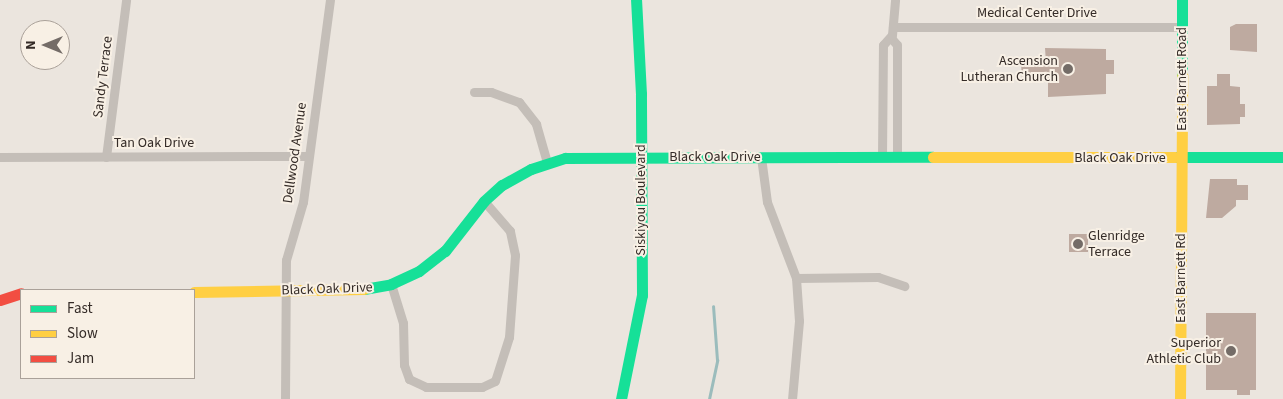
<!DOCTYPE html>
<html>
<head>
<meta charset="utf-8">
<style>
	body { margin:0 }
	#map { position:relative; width:1283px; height:399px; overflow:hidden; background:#ebe5de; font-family:"Source Sans 3",sans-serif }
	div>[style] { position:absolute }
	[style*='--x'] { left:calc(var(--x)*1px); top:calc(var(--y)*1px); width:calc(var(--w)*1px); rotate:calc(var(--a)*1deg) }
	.stream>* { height:3px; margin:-1.5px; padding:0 1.5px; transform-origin:1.5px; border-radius:1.5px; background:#9bbcbc }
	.building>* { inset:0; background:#beaaa0; transform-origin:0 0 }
	.street>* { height:9px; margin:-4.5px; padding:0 4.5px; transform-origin:4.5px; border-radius:4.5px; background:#c4beb8 }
	.fast>* { height:11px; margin:-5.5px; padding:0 5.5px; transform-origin:5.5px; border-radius:5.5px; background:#16e098 }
	.slow>* { height:11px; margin:-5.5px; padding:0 5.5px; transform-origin:5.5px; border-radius:5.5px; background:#ffcf43 }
	.jam>* { height:11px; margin:-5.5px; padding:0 5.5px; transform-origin:5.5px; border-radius:5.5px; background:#f24e42 }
	.dots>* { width:14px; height:14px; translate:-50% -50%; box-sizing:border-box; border:2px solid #f8f0e5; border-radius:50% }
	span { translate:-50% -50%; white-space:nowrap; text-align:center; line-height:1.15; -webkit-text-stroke:4px #f8f0e5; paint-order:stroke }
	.street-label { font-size:14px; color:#342b27 }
	.poi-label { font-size:14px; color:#342b27 }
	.right { translate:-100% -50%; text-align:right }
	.left { translate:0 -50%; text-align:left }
	.legend { position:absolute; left:20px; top:289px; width:175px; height:90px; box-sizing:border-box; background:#f8f0e5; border:1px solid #aaa199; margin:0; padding:6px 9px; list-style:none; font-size:15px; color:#342b27 }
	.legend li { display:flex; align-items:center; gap:10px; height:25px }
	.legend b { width:25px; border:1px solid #aaa199 }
	.north { position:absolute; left:20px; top:20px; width:50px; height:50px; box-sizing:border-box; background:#f8f0e5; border:1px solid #aaa199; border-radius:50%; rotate:270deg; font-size:14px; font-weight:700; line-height:20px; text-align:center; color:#342b27 }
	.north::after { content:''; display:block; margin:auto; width:18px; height:22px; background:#746c67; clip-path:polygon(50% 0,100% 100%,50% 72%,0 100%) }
</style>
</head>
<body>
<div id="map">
	<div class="stream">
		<div style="--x:709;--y:399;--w:40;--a:-78"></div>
		<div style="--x:717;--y:360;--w:54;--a:-94.2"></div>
	</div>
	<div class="building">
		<div style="clip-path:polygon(1236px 24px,1257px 24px,1257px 52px,1230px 50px,1230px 27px)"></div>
		<div style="clip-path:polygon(1045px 48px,1106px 49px,1106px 60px,1114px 60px,1114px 74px,1106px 74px,1106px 94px,1048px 97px,1048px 80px,1022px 80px,1021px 63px,1046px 63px)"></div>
		<div style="clip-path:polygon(1217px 74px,1230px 74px,1230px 86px,1240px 87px,1240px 104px,1245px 104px,1245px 117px,1240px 117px,1240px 124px,1207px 125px,1207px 86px,1217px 86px)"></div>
		<div style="clip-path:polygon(1210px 179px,1237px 179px,1237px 185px,1248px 185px,1248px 200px,1236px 200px,1236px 206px,1222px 218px,1206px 218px)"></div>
		<div style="left:1069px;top:234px;width:19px;height:18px"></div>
		<div style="clip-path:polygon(1206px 313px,1256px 313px,1256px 390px,1250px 390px,1250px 395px,1237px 395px,1237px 390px,1206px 390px)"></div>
	</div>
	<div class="street">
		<div style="--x:893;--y:27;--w:289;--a:0"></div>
		<div style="--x:891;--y:38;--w:9;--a:49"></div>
		<div style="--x:897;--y:45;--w:112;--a:90"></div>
		<div style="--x:474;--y:92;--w:17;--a:0"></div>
		<div style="--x:491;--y:92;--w:30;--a:20"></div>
		<div style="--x:519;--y:102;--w:28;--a:52"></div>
		<div style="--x:536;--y:124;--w:40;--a:74"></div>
		<div style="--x:0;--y:157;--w:308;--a:-0.2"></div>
		<div style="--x:106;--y:157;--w:158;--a:-82.7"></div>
		<div style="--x:761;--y:157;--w:45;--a:82.4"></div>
		<div style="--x:767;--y:202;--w:81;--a:69.1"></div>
		<div style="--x:796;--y:278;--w:43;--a:86"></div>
		<div style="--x:799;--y:321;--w:78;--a:95.1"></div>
		<div style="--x:882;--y:157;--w:112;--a:-89.5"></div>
		<div style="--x:883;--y:45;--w:13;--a:-48"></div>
		<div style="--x:892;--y:35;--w:35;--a:-85"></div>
		<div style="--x:796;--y:278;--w:82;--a:-0.7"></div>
		<div style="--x:878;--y:277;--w:28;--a:19"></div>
		<div style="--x:391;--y:284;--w:41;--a:72.9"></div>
		<div style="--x:403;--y:323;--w:42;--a:88.6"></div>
		<div style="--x:404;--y:365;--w:15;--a:70"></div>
		<div style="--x:409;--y:379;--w:19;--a:25"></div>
		<div style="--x:426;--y:387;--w:56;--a:0"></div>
		<div style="--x:482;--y:387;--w:14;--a:-25"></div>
		<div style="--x:495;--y:381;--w:46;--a:-72.3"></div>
		<div style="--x:509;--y:337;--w:82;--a:-85.8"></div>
		<div style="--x:515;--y:255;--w:25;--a:-102"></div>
		<div style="--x:510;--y:231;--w:40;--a:-131"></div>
		<div style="--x:285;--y:399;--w:139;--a:-89.6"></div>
		<div style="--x:286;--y:260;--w:60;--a:-73.7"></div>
		<div style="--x:303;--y:202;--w:204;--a:-82.4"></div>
	</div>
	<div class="fast">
		<div style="--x:1182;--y:75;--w:75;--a:-90"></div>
		<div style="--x:1175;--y:157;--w:108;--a:0"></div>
		<div style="--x:364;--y:289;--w:27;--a:-10"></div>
		<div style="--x:391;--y:284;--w:31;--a:-25"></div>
		<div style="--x:419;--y:271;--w:33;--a:-38"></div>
		<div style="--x:445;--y:251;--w:63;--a:-52"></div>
		<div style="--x:484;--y:201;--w:24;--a:-42"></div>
		<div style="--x:502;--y:185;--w:33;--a:-29"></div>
		<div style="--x:531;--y:169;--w:36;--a:-18"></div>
		<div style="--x:565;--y:158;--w:368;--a:-0.2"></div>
		<div style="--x:621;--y:399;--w:106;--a:-78.6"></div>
		<div style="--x:642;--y:295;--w:201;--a:-90.3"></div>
		<div style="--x:641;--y:94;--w:94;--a:-93"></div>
	</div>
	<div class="slow">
		<div style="--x:933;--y:157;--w:242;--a:0"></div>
		<div style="--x:194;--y:292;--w:170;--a:-1"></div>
		<div style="--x:1180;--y:399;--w:324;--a:-89.6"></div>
	</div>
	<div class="jam">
		<div style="--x:0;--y:300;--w:22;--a:-18"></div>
	</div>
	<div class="dots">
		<div style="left:1068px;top:69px;background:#746c67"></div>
		<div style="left:1078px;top:244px;background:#746c67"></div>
		<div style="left:1231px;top:351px;background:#746c67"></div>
	</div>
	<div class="street-label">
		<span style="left:1037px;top:13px">Medical Center Drive</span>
		<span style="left:103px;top:77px;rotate:-83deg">Sandy Terrace</span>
		<span style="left:1182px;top:79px;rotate:-90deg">East Barnett Road</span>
		<span style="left:154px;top:143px">Tan Oak Drive</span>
		<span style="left:295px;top:153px;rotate:-82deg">Dellwood Avenue</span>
		<span style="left:715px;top:157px">Black Oak Drive</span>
		<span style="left:1120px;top:158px">Black Oak Drive</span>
		<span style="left:641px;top:200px;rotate:-90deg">Siskiyou Boulevard</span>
		<span style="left:1181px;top:278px;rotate:-90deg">East Barnett Rd</span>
		<span style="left:327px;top:289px;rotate:-2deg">Black Oak Drive</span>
	</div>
	<div class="poi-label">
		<span class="right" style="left:1058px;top:69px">Ascension<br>Lutheran Church</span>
		<span class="left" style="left:1088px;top:244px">Glenridge<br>Terrace</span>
		<span class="right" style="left:1221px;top:351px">Superior<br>Athletic Club</span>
	</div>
	<ul class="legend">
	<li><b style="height:6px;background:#16e098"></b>Fast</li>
	<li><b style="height:6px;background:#ffcf43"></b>Slow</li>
	<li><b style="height:6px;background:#f24e42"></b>Jam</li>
	</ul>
	<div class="north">N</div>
</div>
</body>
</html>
